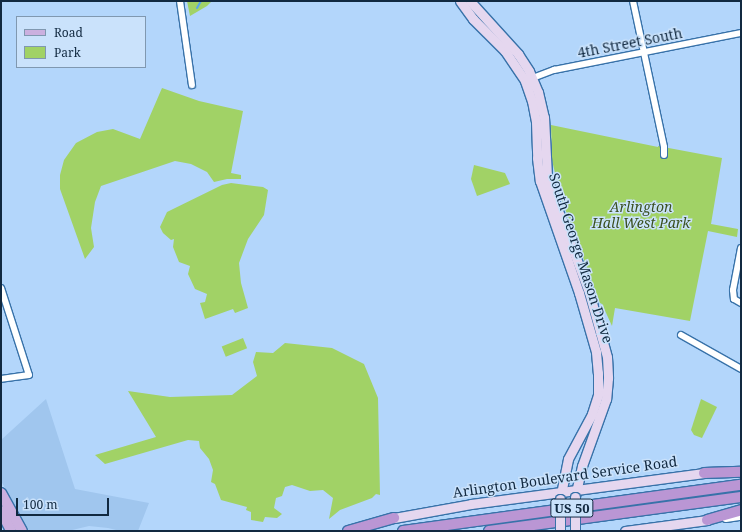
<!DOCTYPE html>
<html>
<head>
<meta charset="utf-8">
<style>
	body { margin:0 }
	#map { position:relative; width:742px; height:532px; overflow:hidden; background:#b3d6fb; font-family:"Noto Serif",serif }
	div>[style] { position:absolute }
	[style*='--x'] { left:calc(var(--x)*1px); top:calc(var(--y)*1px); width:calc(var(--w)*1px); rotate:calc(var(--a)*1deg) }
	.built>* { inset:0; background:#a0c6ee }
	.green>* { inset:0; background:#a1d266; transform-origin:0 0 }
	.stream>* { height:2px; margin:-1px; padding:0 1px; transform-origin:1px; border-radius:1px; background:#57a3ed }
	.roads { filter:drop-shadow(1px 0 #3872a9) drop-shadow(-1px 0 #3872a9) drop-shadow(0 1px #3872a9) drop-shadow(0 -1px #3872a9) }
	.minor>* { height:6px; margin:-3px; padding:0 3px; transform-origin:3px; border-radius:3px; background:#fff }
	.tertiary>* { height:8px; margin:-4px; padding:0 4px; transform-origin:4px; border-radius:4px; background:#fff }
	.secondary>* { height:9px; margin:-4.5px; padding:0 4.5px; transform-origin:4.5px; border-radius:4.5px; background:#e5d7ef }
	.primary>* { height:10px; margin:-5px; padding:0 5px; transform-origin:5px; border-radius:5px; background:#cbb0df }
	.trunk>* { height:10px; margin:-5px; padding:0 5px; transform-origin:5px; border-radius:5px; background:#ba96d4 }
	.bridges { filter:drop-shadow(1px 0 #3872a9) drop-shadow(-1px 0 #3872a9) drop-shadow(0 1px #3872a9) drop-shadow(0 -1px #3872a9) }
	.secondary-bridge>* { height:9px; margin:-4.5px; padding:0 4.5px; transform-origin:4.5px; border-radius:4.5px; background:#e5d7ef }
	span { translate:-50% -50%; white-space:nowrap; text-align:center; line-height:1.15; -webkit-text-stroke:3px #cae2fb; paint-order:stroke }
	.shield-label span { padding:1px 3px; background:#cae2fb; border:1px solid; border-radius:3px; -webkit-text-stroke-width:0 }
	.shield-label { font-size:13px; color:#112940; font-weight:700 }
	.street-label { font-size:14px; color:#112940 }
	.park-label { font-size:14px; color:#3a501f; font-style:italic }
	.frame { position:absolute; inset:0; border:2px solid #112940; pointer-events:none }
	.legend { position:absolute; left:16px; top:16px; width:130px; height:52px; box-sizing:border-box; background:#cae2fb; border:1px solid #8098b0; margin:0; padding:5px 7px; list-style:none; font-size:12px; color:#112940 }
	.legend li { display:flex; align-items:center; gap:8px; height:20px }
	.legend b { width:20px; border:1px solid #8098b0 }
	.scale { position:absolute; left:16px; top:498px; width:93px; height:18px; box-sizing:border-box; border:2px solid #112940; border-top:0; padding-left:5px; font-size:12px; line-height:14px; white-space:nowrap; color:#112940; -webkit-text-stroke:3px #cae2fb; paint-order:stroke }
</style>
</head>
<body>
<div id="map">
	<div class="built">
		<div style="clip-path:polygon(46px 399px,75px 489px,149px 503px,138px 531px,120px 531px,108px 528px,89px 526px,68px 531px,29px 531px,1px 481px,1px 440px)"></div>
	</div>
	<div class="green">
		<div style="clip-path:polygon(187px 1px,212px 1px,207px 6px,190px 16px)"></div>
		<div style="clip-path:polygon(162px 88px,199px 101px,243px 111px,231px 173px,241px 175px,241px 179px,227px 179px,214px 182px,207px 172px,191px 164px,175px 161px,101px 186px,95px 202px,91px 228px,94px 247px,85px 259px,60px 189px,60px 175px,64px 160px,76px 143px,97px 132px,113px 129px,140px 139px)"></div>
		<div style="clip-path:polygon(551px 125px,658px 147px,658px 146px,722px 158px,711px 224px,738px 229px,737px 237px,708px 231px,690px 321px,615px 308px,612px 326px,602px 304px,600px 303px,560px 195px,552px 160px)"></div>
		<div style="clip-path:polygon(474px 165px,505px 173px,510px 184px,477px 196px,471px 179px)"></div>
		<div style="clip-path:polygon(231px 183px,263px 187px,268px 190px,264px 215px,248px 239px,239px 263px,241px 283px,248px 308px,235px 313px,233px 309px,205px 319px,200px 303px,205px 302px,207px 294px,195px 289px,188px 274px,190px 266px,179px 262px,173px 247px,174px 239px,171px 240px,163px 233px,160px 227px,167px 212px,222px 185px)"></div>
		<div style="left:243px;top:338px;width:11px;height:23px;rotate:68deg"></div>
		<div style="clip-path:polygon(285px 343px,332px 348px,364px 364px,378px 398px,380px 495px,376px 494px,372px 498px,340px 510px,329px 519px,333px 498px,323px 490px,310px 491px,292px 485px,285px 487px,282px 496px,276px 498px,274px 508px,282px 514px,277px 518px,265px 517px,263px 522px,251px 520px,251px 512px,246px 510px,247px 507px,221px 500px,215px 484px,211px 482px,213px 470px,209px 459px,200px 448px,199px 441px,188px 440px,105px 464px,95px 455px,156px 437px,128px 391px,170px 397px,232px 395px,257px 376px,253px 362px,256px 352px,273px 353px)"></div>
		<div style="clip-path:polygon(701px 399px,717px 407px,702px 438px,694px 435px,691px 430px)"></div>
	</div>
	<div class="stream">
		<div style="--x:197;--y:8;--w:8;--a:-60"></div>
	</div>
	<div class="roads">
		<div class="minor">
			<div style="--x:180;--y:1;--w:85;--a:81.9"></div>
			<div style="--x:633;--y:1;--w:149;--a:78"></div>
			<div style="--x:664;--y:147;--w:8;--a:90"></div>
			<div style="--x:530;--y:79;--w:26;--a:-21"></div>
			<div style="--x:554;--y:70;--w:191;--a:-11.2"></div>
			<div style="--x:741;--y:248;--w:43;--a:100.8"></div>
			<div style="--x:733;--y:290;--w:9;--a:84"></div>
			<div style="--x:734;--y:299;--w:8;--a:30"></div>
			<div style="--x:1;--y:288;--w:91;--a:72.2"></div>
			<div style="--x:29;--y:375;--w:28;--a:172"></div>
			<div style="--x:681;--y:335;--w:69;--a:29.5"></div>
		</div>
		<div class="tertiary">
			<div style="--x:726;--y:518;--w:15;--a:-8"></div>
		</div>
		<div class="secondary">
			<div style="--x:460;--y:1;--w:22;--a:54"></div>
			<div style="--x:473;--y:19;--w:45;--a:45"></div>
			<div style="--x:505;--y:51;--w:36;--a:56"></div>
			<div style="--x:525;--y:81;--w:21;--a:71"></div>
			<div style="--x:532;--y:101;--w:21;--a:79"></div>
			<div style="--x:536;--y:122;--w:36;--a:88"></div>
			<div style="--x:537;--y:158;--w:23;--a:83"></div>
			<div style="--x:540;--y:181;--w:119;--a:70.8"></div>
			<div style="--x:579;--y:293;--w:61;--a:73.9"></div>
			<div style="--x:596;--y:352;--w:21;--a:85"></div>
			<div style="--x:598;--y:373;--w:22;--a:90"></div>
			<div style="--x:598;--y:395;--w:20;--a:108"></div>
			<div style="--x:592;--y:414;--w:51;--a:118.1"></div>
			<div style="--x:568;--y:459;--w:41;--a:101.3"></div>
			<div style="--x:470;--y:1;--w:72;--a:47.8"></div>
			<div style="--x:518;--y:54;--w:20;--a:57"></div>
			<div style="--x:529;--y:71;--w:23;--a:67"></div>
			<div style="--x:538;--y:92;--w:26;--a:77"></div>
			<div style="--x:544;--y:117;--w:59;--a:87.1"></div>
			<div style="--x:547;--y:176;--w:25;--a:74"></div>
			<div style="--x:554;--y:200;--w:98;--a:69.2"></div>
			<div style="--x:589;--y:292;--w:67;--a:74.5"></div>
			<div style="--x:607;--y:357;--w:21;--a:87"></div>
			<div style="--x:608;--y:378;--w:21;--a:95"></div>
			<div style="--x:606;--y:399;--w:71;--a:109.7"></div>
			<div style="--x:582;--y:466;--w:32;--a:103"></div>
			<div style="--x:394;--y:518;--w:78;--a:-10.3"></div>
			<div style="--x:471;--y:504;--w:235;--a:-7.6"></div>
			<div style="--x:625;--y:531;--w:83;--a:-7.6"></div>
		</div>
		<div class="primary">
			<div style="--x:1;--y:493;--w:43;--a:61.1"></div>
			<div style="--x:1;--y:511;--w:22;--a:63"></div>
		</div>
		<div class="trunk">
			<div style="--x:704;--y:473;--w:37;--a:-2"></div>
			<div style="--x:707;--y:520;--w:35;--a:-16"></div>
			<div style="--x:348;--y:531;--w:48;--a:-15.8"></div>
			<div style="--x:403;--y:531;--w:341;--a:-7.8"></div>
			<div style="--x:489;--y:531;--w:254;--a:-7.7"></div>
		</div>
	</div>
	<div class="bridges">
		<div class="secondary-bridge">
			<div style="--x:560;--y:499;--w:32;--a:90"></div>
			<div style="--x:575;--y:529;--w:32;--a:-90"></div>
		</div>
	</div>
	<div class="shield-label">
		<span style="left:572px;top:508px">US 50</span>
	</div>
	<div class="street-label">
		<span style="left:630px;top:43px;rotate:-11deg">4th Street South</span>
		<span style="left:581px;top:258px;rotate:72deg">South George Mason Drive</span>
		<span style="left:565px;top:477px;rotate:-8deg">Arlington Boulevard Service Road</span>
	</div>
	<div class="park-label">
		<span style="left:641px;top:215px">Arlington<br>Hall West Park</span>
	</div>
	<div class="frame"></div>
	<ul class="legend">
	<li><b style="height:5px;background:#cbb0df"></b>Road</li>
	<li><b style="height:11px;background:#a1d266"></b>Park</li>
	</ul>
	<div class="scale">100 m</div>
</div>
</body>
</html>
